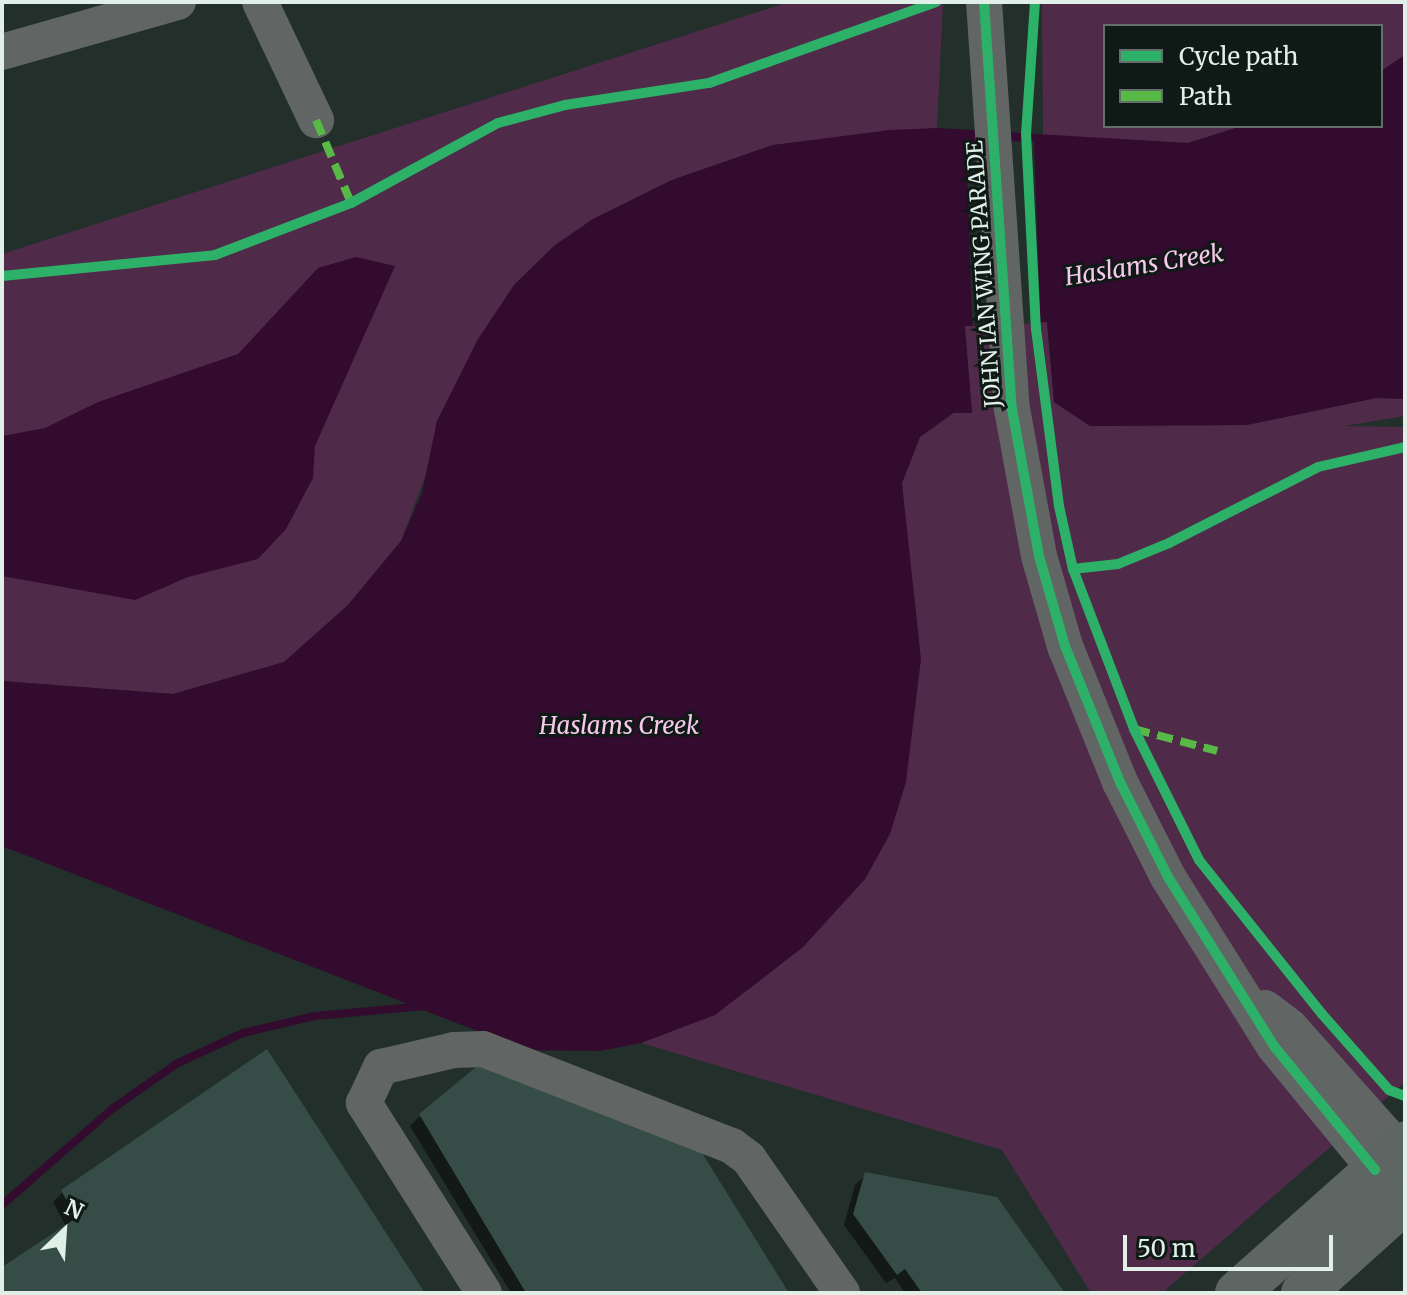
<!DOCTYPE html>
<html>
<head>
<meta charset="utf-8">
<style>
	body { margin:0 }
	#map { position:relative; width:1407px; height:1295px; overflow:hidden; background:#222f2b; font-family:Merriweather,serif }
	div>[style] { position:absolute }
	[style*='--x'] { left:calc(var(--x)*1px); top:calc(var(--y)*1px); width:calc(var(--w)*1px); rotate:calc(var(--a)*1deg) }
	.green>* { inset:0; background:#502b49 }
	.water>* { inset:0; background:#330b2e }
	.pier>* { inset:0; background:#222f2b; transform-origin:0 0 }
	.shadow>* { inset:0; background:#0007 }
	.stream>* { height:8px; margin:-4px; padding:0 4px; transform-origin:4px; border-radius:4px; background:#330b2e }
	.building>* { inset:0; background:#364d47 }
	.minor>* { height:36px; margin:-18px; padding:0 18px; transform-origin:18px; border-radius:18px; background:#616564 }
	.major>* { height:44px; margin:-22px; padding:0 22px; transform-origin:22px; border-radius:22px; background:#5e6663 }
	.quiet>* { height:8px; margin-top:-4px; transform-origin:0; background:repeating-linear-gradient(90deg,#58b947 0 16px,transparent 0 24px) }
	.cycleway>* { height:10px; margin:-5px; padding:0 5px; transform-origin:5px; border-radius:5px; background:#2db169 }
	span { translate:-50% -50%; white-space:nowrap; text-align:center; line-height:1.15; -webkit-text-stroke:6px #0f1915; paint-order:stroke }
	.street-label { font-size:22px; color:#e1efe9 }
	.water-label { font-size:24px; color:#f7c8eb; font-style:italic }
	.frame { position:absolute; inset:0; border:4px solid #e1efe9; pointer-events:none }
	.legend { position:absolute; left:1103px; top:24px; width:280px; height:104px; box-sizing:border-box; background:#0f1915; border:2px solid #636f6a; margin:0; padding:10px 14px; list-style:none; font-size:24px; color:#e1efe9 }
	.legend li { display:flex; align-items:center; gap:16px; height:40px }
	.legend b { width:40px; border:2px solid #636f6a }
	.north { position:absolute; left:24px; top:1191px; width:80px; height:80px; -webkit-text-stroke:6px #0f1915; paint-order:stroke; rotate:25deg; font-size:22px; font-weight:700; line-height:32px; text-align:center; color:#e1efe9 }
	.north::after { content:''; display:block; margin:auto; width:28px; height:36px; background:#e1efe9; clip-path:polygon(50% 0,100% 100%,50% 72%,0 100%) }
	.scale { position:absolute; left:1123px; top:1235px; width:210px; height:36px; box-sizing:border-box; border:4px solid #e1efe9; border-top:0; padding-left:10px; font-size:24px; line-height:28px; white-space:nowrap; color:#e1efe9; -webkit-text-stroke:6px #0f1915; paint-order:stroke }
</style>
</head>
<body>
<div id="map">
	<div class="green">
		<div style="clip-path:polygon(789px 2px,943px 2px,937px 128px,773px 145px,672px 180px,593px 219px,554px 246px,514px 285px,437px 421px,427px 471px,401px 541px,348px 605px,284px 662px,173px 694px,2px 681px,2px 254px)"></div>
		<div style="clip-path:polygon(1042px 2px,1405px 2px,1405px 56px,1381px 72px,1381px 26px,1105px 26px,1105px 126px,1242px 126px,1188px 143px,1043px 136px)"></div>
		<div style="clip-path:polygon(1047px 322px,1054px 402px,1090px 426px,1247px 425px,1376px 398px,1405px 399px,1405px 416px,1344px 426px,1405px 427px,1405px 1082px,1162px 1293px,1091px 1293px,1002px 1150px,641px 1043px,748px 990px,803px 947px,865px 879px,906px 546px,902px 483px,920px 437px,954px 413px,972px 413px,964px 326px)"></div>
	</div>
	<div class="water">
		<div style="clip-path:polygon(1405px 55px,1405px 399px,1376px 398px,1247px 425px,1090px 426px,1054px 402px,1047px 322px,965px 326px,972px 413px,953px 413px,920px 437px,902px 483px,921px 659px,906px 782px,890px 834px,865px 879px,803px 947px,715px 1015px,641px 1043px,600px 1051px,526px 1050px,2px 846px,2px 681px,173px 694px,284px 662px,348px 605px,401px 541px,422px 493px,437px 421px,478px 339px,514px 285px,554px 246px,593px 219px,672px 180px,773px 145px,890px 130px,937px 128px,1188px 143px,1242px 126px,1381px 126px,1381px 71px)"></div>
		<div style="clip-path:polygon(356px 257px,395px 266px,315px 446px,313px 478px,286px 529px,258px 559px,188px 577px,135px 600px,2px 576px,2px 436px,45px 428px,98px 402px,238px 354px,318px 268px)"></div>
	</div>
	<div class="pier">
		<div style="left:1034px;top:141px;width:182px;height:68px;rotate:88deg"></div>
	</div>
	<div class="shadow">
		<div style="clip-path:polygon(420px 1116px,787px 1293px,511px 1293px,410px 1126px)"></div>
		<div style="clip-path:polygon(866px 1175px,1062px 1293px,905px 1293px,895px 1278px,886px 1283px,844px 1225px,855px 1185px)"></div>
		<div style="clip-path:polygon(63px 1192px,422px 1293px,2px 1293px,2px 1269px,66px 1227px,53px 1202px)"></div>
	</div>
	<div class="stream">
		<div style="--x:2;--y:1205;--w:146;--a:-41.1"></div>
		<div style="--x:112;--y:1109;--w:78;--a:-35.1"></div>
		<div style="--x:176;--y:1064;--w:74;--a:-24.8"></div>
		<div style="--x:243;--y:1033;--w:74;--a:-13.3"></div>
		<div style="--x:315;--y:1016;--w:110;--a:-5.2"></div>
	</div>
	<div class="building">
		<div style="clip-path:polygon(267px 1049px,425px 1293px,2px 1293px,2px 1267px,76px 1218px,61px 1190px)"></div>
		<div style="clip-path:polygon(487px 1058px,694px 1140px,789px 1293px,526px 1293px,419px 1114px)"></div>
		<div style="clip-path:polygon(865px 1172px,997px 1197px,1065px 1293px,922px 1293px,905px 1269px,897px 1275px,853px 1214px)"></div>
	</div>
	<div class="minor">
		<div style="--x:260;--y:2;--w:131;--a:64.6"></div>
		<div style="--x:984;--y:2;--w:408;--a:86.1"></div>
		<div style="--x:1012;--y:409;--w:149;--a:79.6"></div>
		<div style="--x:1039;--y:556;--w:94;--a:73.9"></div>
		<div style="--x:1065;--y:646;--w:147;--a:68"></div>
		<div style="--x:1120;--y:782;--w:106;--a:63.2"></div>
		<div style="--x:1168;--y:877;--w:199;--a:57.9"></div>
		<div style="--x:1274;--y:1046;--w:186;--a:50.7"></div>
		<div style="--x:2;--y:52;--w:183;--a:-15.9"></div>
		<div style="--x:1265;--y:1008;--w:31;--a:37"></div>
		<div style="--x:1290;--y:1027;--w:173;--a:48.3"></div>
		<div style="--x:484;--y:1293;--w:225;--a:-122.3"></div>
		<div style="--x:364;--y:1103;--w:40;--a:-65"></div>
		<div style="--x:381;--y:1067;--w:75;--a:-13.1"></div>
		<div style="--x:454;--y:1050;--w:29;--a:-2"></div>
		<div style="--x:483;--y:1049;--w:267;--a:21.3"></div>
		<div style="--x:732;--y:1146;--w:21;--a:37"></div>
		<div style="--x:749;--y:1159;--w:163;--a:55.2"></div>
	</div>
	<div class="major">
		<div style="--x:1237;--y:1293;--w:225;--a:-41.6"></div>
		<div style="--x:1303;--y:1293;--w:137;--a:-42"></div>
	</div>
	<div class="quiet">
		<div style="--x:316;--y:120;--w:90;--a:67.1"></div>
		<div style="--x:1134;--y:729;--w:86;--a:14.8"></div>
	</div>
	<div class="cycleway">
		<div style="--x:984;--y:2;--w:408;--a:86.1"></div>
		<div style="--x:1012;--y:409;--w:149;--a:79.6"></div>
		<div style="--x:1039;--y:556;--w:94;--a:73.9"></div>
		<div style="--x:1065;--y:646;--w:147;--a:68"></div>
		<div style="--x:1120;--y:782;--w:106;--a:63.2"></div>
		<div style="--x:1168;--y:877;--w:199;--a:57.9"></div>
		<div style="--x:1274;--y:1046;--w:160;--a:50.8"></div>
		<div style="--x:1035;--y:2;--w:131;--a:93.9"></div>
		<div style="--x:1026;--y:133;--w:196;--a:87.1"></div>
		<div style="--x:1036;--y:329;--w:178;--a:82.6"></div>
		<div style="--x:1059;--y:506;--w:65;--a:77.5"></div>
		<div style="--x:1073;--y:569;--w:171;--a:69.1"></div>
		<div style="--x:1134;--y:729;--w:146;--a:63.6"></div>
		<div style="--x:1199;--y:860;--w:197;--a:51.4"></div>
		<div style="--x:1322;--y:1014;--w:101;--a:48.6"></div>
		<div style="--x:1389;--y:1090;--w:17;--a:21"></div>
		<div style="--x:2;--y:276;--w:214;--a:-5.6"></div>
		<div style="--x:215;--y:255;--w:146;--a:-20.9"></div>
		<div style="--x:351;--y:203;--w:167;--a:-28.6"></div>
		<div style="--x:498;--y:123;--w:69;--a:-15"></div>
		<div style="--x:565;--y:105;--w:146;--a:-8.7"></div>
		<div style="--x:709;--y:83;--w:241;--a:-19.6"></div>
		<div style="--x:1073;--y:569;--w:45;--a:-6.3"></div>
		<div style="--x:1118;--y:564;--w:55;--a:-22.4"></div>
		<div style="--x:1169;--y:543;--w:167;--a:-27"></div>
		<div style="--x:1318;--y:467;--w:89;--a:-12.9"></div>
	</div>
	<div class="street-label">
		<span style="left:984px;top:274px;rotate:-94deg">JOHN IAN WING PARADE</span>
	</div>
	<div class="water-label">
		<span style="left:1144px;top:265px;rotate:-9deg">Haslams Creek</span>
		<span style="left:619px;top:726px">Haslams Creek</span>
	</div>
	<div class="frame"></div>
	<ul class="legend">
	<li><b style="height:10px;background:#2db169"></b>Cycle path</li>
	<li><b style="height:10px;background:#58b947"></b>Path</li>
	</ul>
	<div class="north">N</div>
	<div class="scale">50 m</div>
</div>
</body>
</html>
